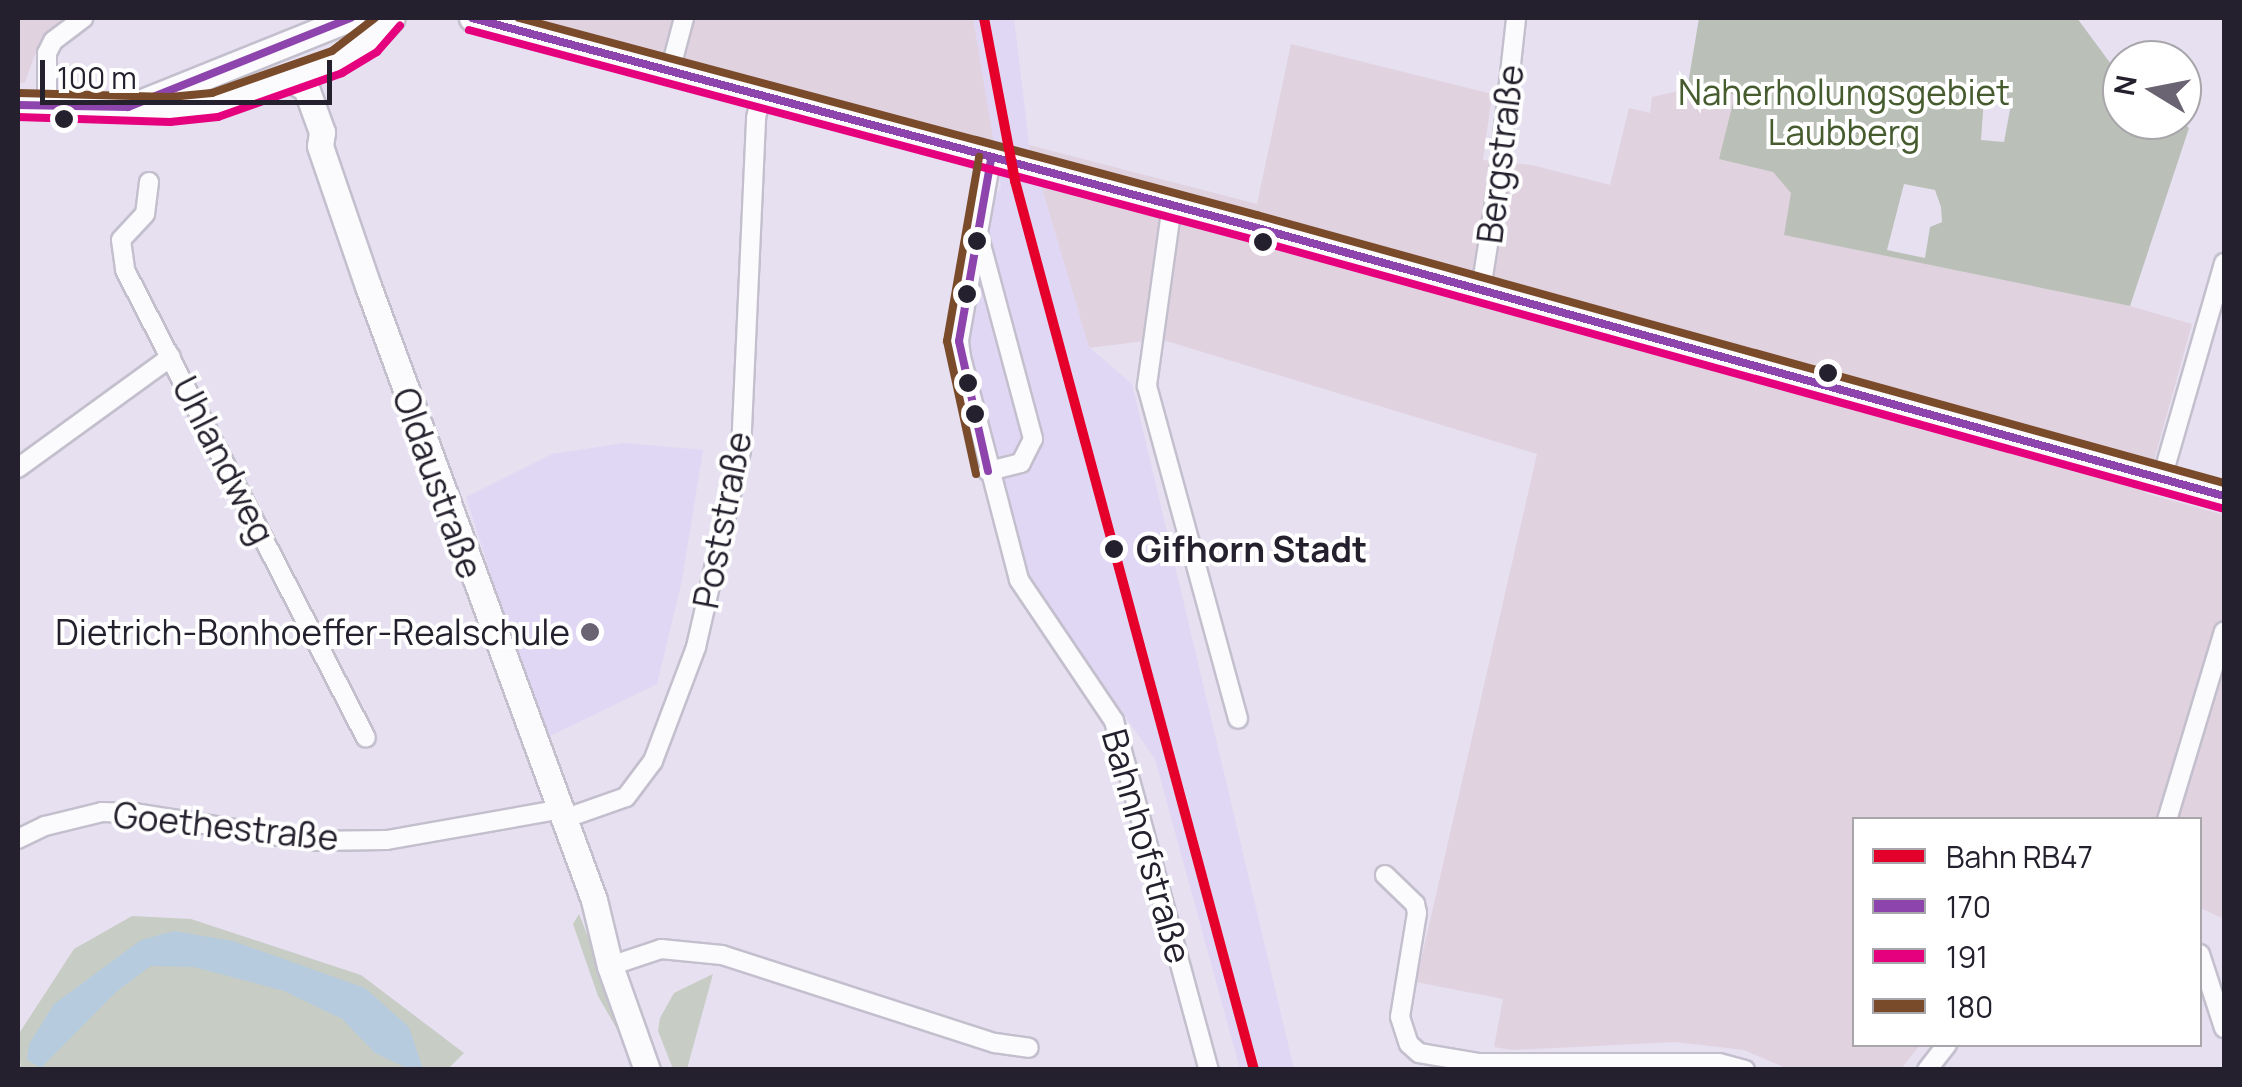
<!DOCTYPE html>
<html>
<head>
<meta charset="utf-8">
<style>
	body { margin:0 }
	#map { position:relative; width:2242px; height:1087px; overflow:hidden; background:#e6e0f1; font-family:Manrope,sans-serif }
	div>[style] { position:absolute }
	[style*='--x'] { left:calc(var(--x)*1px); top:calc(var(--y)*1px); width:calc(var(--w)*1px); rotate:calc(var(--a)*1deg) }
	.commercial>* { inset:0; background:#e1d2df }
	.built>* { inset:0; background:#e0d7f4 }
	.green>* { inset:0; background:#c7ccc4 }
	.forest>* { inset:0; background:#bac0b7 }
	.water>* { inset:0; background:#b6cbdd }
	.roads { filter:drop-shadow(2px 0 #c3bfcd) drop-shadow(-2px 0 #c3bfcd) drop-shadow(0 2px #c3bfcd) drop-shadow(0 -2px #c3bfcd) }
	.street>* { height:18px; margin:-9px; padding:0 9px; transform-origin:9px; border-radius:9px; background:#fbfafd }
	.secondary>* { height:25px; margin:-12.5px; padding:0 12.5px; transform-origin:12.5px; border-radius:12.5px; background:#fbfafd }
	.bus-1>* { height:8px; margin:-4px; padding:0 4px; transform-origin:4px; border-radius:4px; background:#8e44ad }
	.bus-2>* { height:8px; margin:-4px; padding:0 4px; transform-origin:4px; border-radius:4px; background:#e5007d }
	.bus-3>* { height:8px; margin:-4px; padding:0 4px; transform-origin:4px; border-radius:4px; background:#7a4b2a }
	.rail-1>* { height:10px; margin:-5px; padding:0 5px; transform-origin:5px; border-radius:5px; background:#e4002b }
	.dots>* { width:28px; height:28px; translate:-50% -50%; box-sizing:border-box; border:5px solid #fff; border-radius:50% }
	span { translate:-50% -50%; white-space:nowrap; text-align:center; line-height:1.15; -webkit-text-stroke:8px #fff; paint-order:stroke }
	.park-label { font-size:35px; color:#465c2e }
	.street-label { font-size:35px; color:#25202d }
	.stop-label { font-size:35px; color:#25202d; font-weight:700 }
	.left { translate:0 -50%; text-align:left }
	.poi-label { font-size:35px; color:#25202d }
	.right { translate:-100% -50%; text-align:right }
	.frame { position:absolute; inset:0; border:20px solid #25202d; pointer-events:none }
	.legend { position:absolute; left:1852px; top:817px; width:350px; height:230px; box-sizing:border-box; background:#fff; border:2px solid #a8a6ab; margin:0; padding:12px 18px; list-style:none; font-size:30px; color:#25202d }
	.legend li { display:flex; align-items:center; gap:20px; height:50px }
	.legend b { width:50px; border:2px solid #a8a6ab }
	.north { position:absolute; left:2102px; top:40px; width:100px; height:100px; box-sizing:border-box; background:#fff; border:2px solid #a8a6ab; border-radius:50%; rotate:280deg; font-size:28px; font-weight:700; line-height:40px; text-align:center; color:#25202d }
	.north::after { content:''; display:block; margin:auto; width:35px; height:45px; background:#696372; clip-path:polygon(50% 0,100% 100%,50% 72%,0 100%) }
	.scale { position:absolute; left:40px; top:60px; width:292px; height:45px; box-sizing:border-box; border:5px solid #25202d; border-top:0; padding-left:12px; font-size:30px; line-height:35px; white-space:nowrap; color:#25202d; -webkit-text-stroke:8px #fff; paint-order:stroke }
</style>
</head>
<body>
<div id="map">
	<div class="commercial">
		<div style="clip-path:polygon(18px 18px,67px 18px,40px 41px,25px 82px,18px 84px)"></div>
		<div style="clip-path:polygon(530px 18px,973px 18px,996px 145px)"></div>
		<div style="clip-path:polygon(1291px 44px,1492px 94px,1483px 160px,1532px 165px,1610px 185px,1629px 108px,1650px 113px,1652px 97px,1686px 89px,1688px 84px,1735px 95px,1773px 172px,1792px 193px,1785px 235px,2130px 306px,2192px 324px,2145px 493px,2224px 515px,2224px 919px,2200px 908px,2200px 820px,1854px 820px,1854px 1044px,1920px 1045px,1901px 1069px,1788px 1069px,1744px 1050px,1675px 1042px,1512px 1050px,1494px 1047px,1503px 999px,1416px 982px,1537px 454px,1160px 339px,1089px 348px,1029px 145px,1257px 204px)"></div>
	</div>
	<div class="built">
		<div style="clip-path:polygon(973px 18px,1014px 18px,1029px 145px,1089px 347px,1132px 384px,1294px 1069px,1240px 1069px,1155px 759px,1029px 579px,968px 340px,993px 200px,1001px 187px)"></div>
		<div style="clip-path:polygon(624px 443px,703px 450px,682px 580px,657px 684px,544px 739px,466px 497px,552px 454px)"></div>
	</div>
	<div class="green">
		<div style="clip-path:polygon(579px 914px,621px 1021px,618px 1031px,598px 996px,573px 924px)"></div>
		<div style="clip-path:polygon(132px 916px,191px 919px,361px 975px,464px 1053px,447px 1070px,21px 1070px,18px 1035px,74px 949px)"></div>
		<div style="clip-path:polygon(713px 974px,687px 1069px,673px 1069px,658px 1031px,660px 1018px,674px 993px)"></div>
	</div>
	<div class="forest">
		<div style="clip-path:polygon(evenodd,1699px 18px,2077px 18px,2122px 79px,2122px 120px,2180px 120px,2189px 128px,2130px 306px,1784px 235px,1791px 193px,1773px 172px,1719px 159px,1735px 95px,1688px 84px,1699px 18px,1984px 97px,2012px 99px,2004px 142px,1981px 140px,1984px 97px,1699px 18px,1904px 184px,1935px 190px,1941px 207px,1942px 222px,1930px 227px,1925px 258px,1887px 250px,1904px 184px)"></div>
	</div>
	<div class="water">
		<div style="clip-path:polygon(174px 931px,233px 941px,365px 988px,409px 1027px,423px 1069px,409px 1069px,375px 1053px,342px 1019px,284px 991px,194px 967px,151px 966px,116px 992px,41px 1068px,27px 1060px,29px 1044px,54px 1004px,141px 940px)"></div>
	</div>
	<div class="roads">
		<div class="street">
			<div style="--x:670;--y:71;--w:55;--a:-75.2"></div>
			<div style="--x:47;--y:104;--w:51;--a:-90"></div>
			<div style="--x:47;--y:53;--w:13;--a:-63"></div>
			<div style="--x:53;--y:41;--w:38;--a:-37"></div>
			<div style="--x:991;--y:159;--w:185;--a:100"></div>
			<div style="--x:959;--y:341;--w:16;--a:83"></div>
			<div style="--x:961;--y:357;--w:230;--a:75.4"></div>
			<div style="--x:1019;--y:580;--w:170;--a:56"></div>
			<div style="--x:1114;--y:721;--w:362;--a:74.8"></div>
			<div style="--x:149;--y:182;--w:32;--a:97"></div>
			<div style="--x:145;--y:214;--w:35;--a:133"></div>
			<div style="--x:121;--y:240;--w:30;--a:82"></div>
			<div style="--x:125;--y:270;--w:526;--a:62.75"></div>
			<div style="--x:1172;--y:205;--w:183;--a:97.9"></div>
			<div style="--x:1147;--y:386;--w:345;--a:74.7"></div>
			<div style="--x:979;--y:237;--w:209;--a:75"></div>
			<div style="--x:1033;--y:439;--w:27;--a:117"></div>
			<div style="--x:1021;--y:463;--w:34;--a:166"></div>
			<div style="--x:1481;--y:289;--w:108;--a:-81"></div>
			<div style="--x:1498;--y:182;--w:165;--a:-83.7"></div>
			<div style="--x:18;--y:468;--w:189;--a:-36"></div>
			<div style="--x:2162;--y:478;--w:224;--a:-73.9"></div>
			<div style="--x:561;--y:820;--w:69;--a:-19.5"></div>
			<div style="--x:626;--y:797;--w:45;--a:-53.1"></div>
			<div style="--x:653;--y:761;--w:122;--a:-69.3"></div>
			<div style="--x:696;--y:647;--w:201;--a:-77.1"></div>
			<div style="--x:741;--y:451;--w:333;--a:-87.4"></div>
			<div style="--x:756;--y:118;--w:22;--a:-77"></div>
			<div style="--x:2167;--y:820;--w:197;--a:-73.2"></div>
			<div style="--x:18;--y:839;--w:30;--a:-26"></div>
			<div style="--x:45;--y:826;--w:59;--a:-13.8"></div>
			<div style="--x:102;--y:812;--w:32;--a:2"></div>
			<div style="--x:134;--y:813;--w:178;--a:9"></div>
			<div style="--x:310;--y:841;--w:77;--a:-0.7"></div>
			<div style="--x:387;--y:840;--w:173;--a:-10"></div>
			<div style="--x:1385;--y:875;--w:42;--a:44"></div>
			<div style="--x:1415;--y:904;--w:9;--a:77"></div>
			<div style="--x:1417;--y:913;--w:105;--a:99.3"></div>
			<div style="--x:1400;--y:1017;--w:28;--a:72"></div>
			<div style="--x:1409;--y:1044;--w:13;--a:42"></div>
			<div style="--x:1419;--y:1053;--w:61;--a:9.5"></div>
			<div style="--x:1479;--y:1063;--w:240;--a:0"></div>
			<div style="--x:1719;--y:1063;--w:27;--a:15"></div>
			<div style="--x:2200;--y:954;--w:78;--a:72"></div>
			<div style="--x:610;--y:966;--w:54;--a:-18.4"></div>
			<div style="--x:661;--y:949;--w:61;--a:5.6"></div>
			<div style="--x:722;--y:955;--w:287;--a:17.9"></div>
			<div style="--x:995;--y:1043;--w:34;--a:8"></div>
			<div style="--x:1927;--y:1070;--w:33;--a:-52"></div>
		</div>
		<div class="secondary">
			<div style="--x:472;--y:18;--w:809;--a:14.96"></div>
			<div style="--x:1254;--y:227;--w:1007;--a:15.5"></div>
			<div style="--x:293;--y:81;--w:15;--a:28"></div>
			<div style="--x:306;--y:88;--w:47;--a:70"></div>
			<div style="--x:322;--y:132;--w:14;--a:98"></div>
			<div style="--x:320;--y:146;--w:148;--a:71.1"></div>
			<div style="--x:368;--y:286;--w:654;--a:69.79"></div>
			<div style="--x:594;--y:900;--w:68;--a:76.4"></div>
			<div style="--x:610;--y:966;--w:110;--a:70.4"></div>
			<div style="--x:137;--y:104;--w:231;--a:-21.9"></div>
			<div style="--x:18;--y:105;--w:152;--a:1.9"></div>
			<div style="--x:170;--y:110;--w:45;--a:-6.3"></div>
			<div style="--x:215;--y:105;--w:129;--a:-19.4"></div>
			<div style="--x:337;--y:62;--w:38;--a:-32"></div>
			<div style="--x:369;--y:42;--w:33;--a:-47"></div>
		</div>
	</div>
	<div class="bus-1">
		<div style="--x:472;--y:18;--w:809;--a:14.96"></div>
		<div style="--x:1254;--y:227;--w:1007;--a:15.5"></div>
		<div style="--x:18;--y:105;--w:110;--a:1"></div>
		<div style="--x:128;--y:107;--w:240;--a:-21.8"></div>
		<div style="--x:988;--y:471;--w:133;--a:-102.6"></div>
		<div style="--x:959;--y:341;--w:185;--a:-80"></div>
	</div>
	<div class="bus-2">
		<div style="--x:469;--y:30;--w:809;--a:14.96"></div>
		<div style="--x:1251;--y:239;--w:1007;--a:15.5"></div>
		<div style="--x:18;--y:117;--w:152;--a:1.9"></div>
		<div style="--x:170;--y:122;--w:48;--a:-5.9"></div>
		<div style="--x:218;--y:117;--w:132;--a:-19.5"></div>
		<div style="--x:342;--y:73;--w:41;--a:-31"></div>
		<div style="--x:377;--y:52;--w:35;--a:-49"></div>
	</div>
	<div class="bus-3">
		<div style="--x:519;--y:18;--w:764;--a:14.95"></div>
		<div style="--x:1257;--y:215;--w:1003;--a:15.49"></div>
		<div style="--x:18;--y:93;--w:152;--a:1.5"></div>
		<div style="--x:170;--y:97;--w:42;--a:-5.4"></div>
		<div style="--x:212;--y:93;--w:127;--a:-19.3"></div>
		<div style="--x:332;--y:51;--w:54;--a:-37.5"></div>
		<div style="--x:976;--y:474;--w:136;--a:-102.3"></div>
		<div style="--x:947;--y:341;--w:187;--a:-80.1"></div>
	</div>
	<div class="rail-1">
		<div style="--x:984;--y:18;--w:166;--a:79.2"></div>
		<div style="--x:1015;--y:181;--w:921;--a:74.95"></div>
	</div>
	<div class="dots">
		<div style="left:64px;top:119px;background:#25202d"></div>
		<div style="left:977px;top:241px;background:#25202d"></div>
		<div style="left:1263px;top:242px;background:#25202d"></div>
		<div style="left:967px;top:294px;background:#25202d"></div>
		<div style="left:1828px;top:373px;background:#25202d"></div>
		<div style="left:968px;top:383px;background:#25202d"></div>
		<div style="left:975px;top:414px;background:#25202d"></div>
		<div style="left:1114px;top:549px;background:#25202d"></div>
		<div style="left:590px;top:632px;background:#696372"></div>
	</div>
	<div class="park-label">
		<span style="left:1844px;top:112px">Naherholungsgebiet<br>Laubberg</span>
	</div>
	<div class="street-label">
		<span style="left:1500px;top:154px;rotate:-83deg">Bergstraße</span>
		<span style="left:224px;top:460px;rotate:63deg">Uhlandweg</span>
		<span style="left:438px;top:483px;rotate:70deg">Oldaustraße</span>
		<span style="left:722px;top:520px;rotate:-79deg">Poststraße</span>
		<span style="left:226px;top:826px;rotate:6deg">Goethestraße</span>
		<span style="left:1147px;top:846px;rotate:74deg">Bahnhofstraße</span>
	</div>
	<div class="stop-label">
		<span class="left" style="left:1136px;top:549px">Gifhorn Stadt</span>
	</div>
	<div class="poi-label">
		<span class="right" style="left:570px;top:632px">Dietrich-Bonhoeffer-Realschule</span>
	</div>
	<div class="frame"></div>
	<ul class="legend">
	<li><b style="height:12px;background:#e4002b"></b>Bahn RB47</li>
	<li><b style="height:12px;background:#8e44ad"></b>170</li>
	<li><b style="height:12px;background:#e5007d"></b>191</li>
	<li><b style="height:12px;background:#7a4b2a"></b>180</li>
	</ul>
	<div class="north">N</div>
	<div class="scale">100 m</div>
</div>
</body>
</html>
